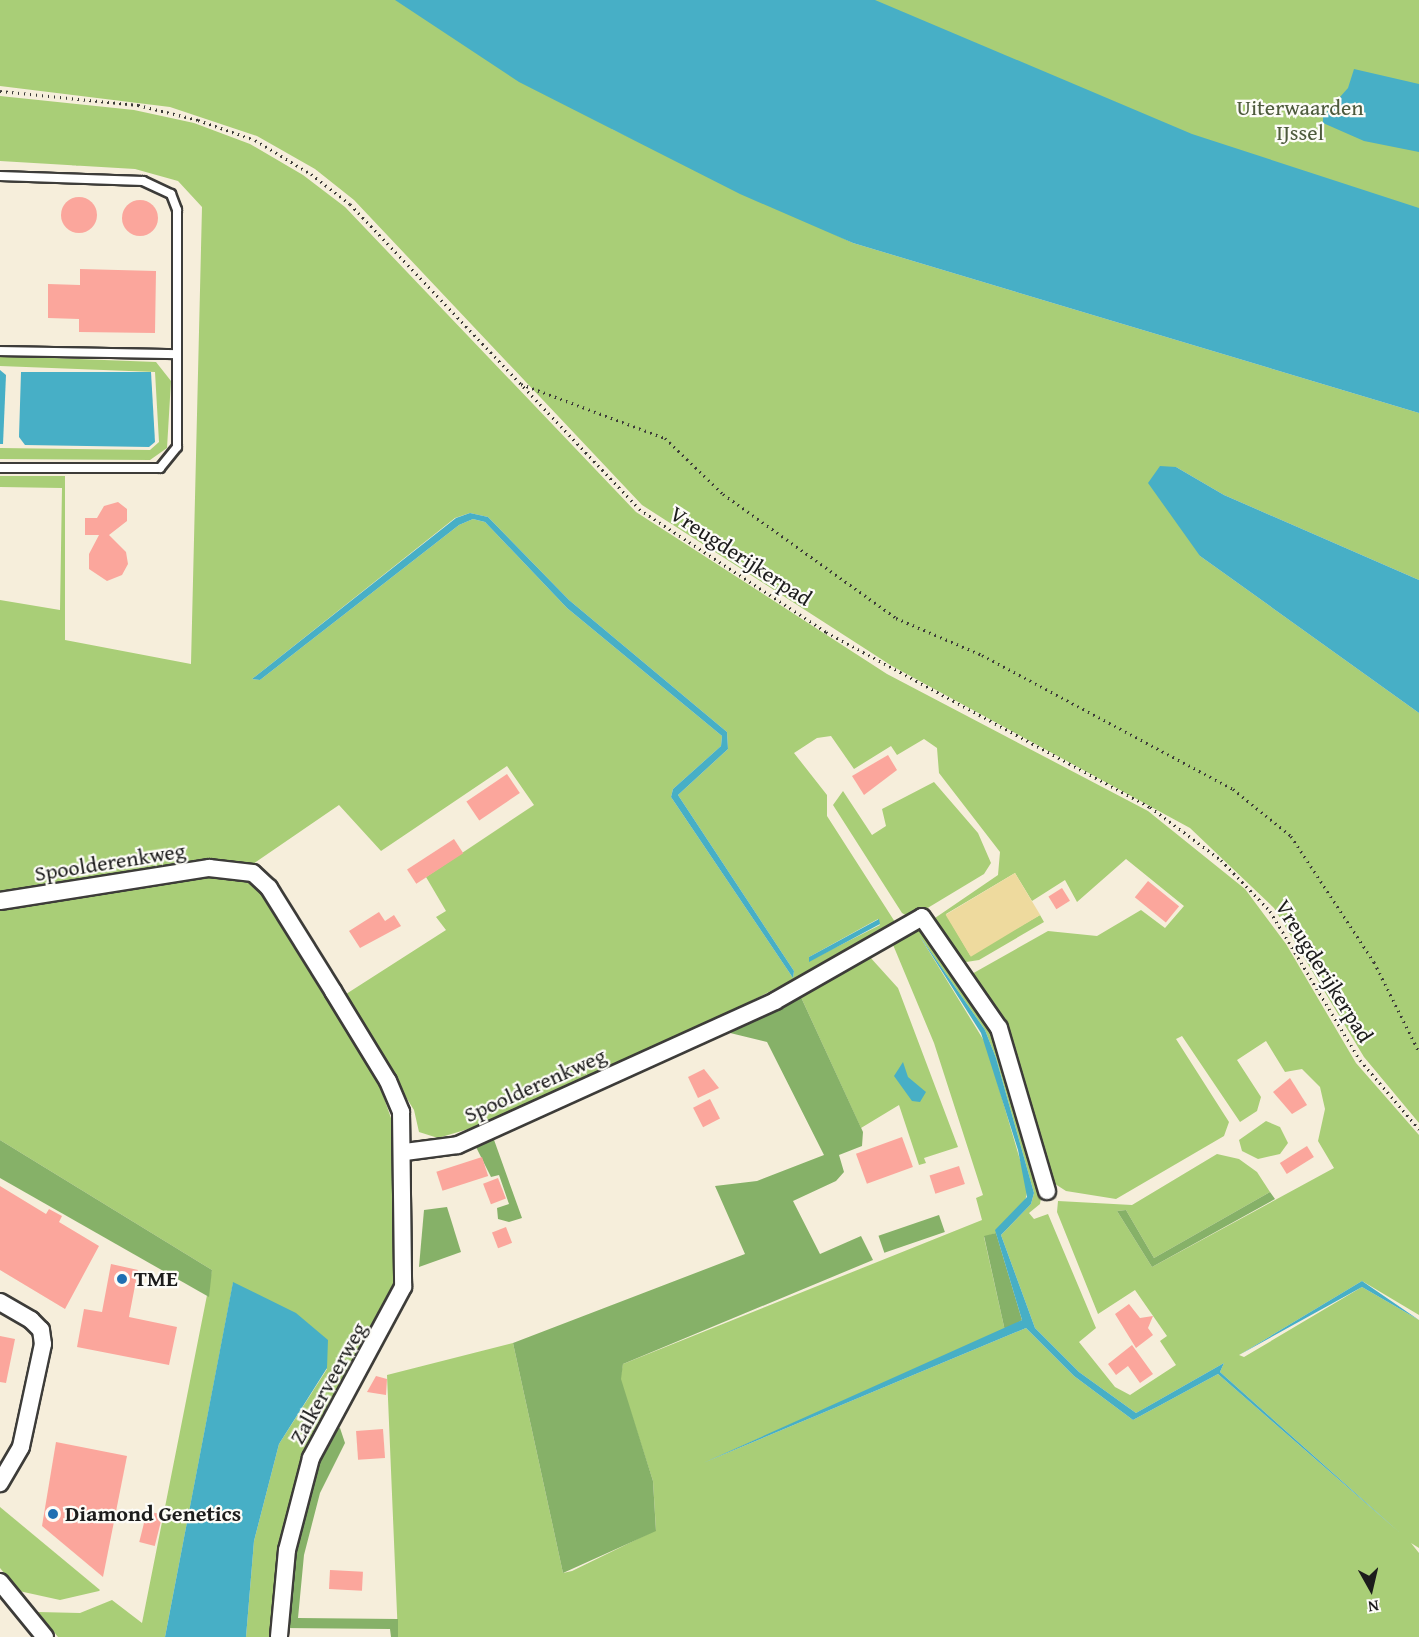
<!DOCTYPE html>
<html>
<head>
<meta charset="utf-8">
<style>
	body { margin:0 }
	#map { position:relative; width:1419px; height:1637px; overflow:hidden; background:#f6eedb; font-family:"Gentium Book Plus",serif }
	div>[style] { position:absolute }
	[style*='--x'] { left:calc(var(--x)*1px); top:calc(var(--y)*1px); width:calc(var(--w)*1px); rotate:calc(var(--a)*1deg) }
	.green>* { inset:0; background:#a9ce77 }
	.forest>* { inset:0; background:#86b168; transform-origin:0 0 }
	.sand>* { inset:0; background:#eeda9e; transform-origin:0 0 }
	.water>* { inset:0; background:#47afc6 }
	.building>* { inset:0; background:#fba69c; transform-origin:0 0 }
	.round { border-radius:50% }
	.path>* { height:3px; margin-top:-1.5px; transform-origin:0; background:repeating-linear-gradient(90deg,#3d3c39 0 1.5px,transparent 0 6px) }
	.roads { filter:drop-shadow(2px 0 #3d3c39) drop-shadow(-2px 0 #3d3c39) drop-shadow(0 2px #3d3c39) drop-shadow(0 -2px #3d3c39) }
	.lane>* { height:8px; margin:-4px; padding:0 4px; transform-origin:4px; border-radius:4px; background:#fff }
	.street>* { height:16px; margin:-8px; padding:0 8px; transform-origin:8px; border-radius:8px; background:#fff }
	.dots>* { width:16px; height:16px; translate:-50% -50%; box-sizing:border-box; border:3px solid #fdfcf7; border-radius:50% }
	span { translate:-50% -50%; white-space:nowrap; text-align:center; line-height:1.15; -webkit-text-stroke:4.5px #fdfcf7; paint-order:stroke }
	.park-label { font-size:22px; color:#4d5a3c }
	.street-label { font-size:22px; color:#1c1c1c }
	.poi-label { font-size:22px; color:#1c1c1c; font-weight:700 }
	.left { translate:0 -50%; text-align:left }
	.north { position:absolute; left:1341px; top:1559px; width:60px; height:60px; -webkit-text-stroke:4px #fdfcf7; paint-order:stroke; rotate:172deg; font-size:16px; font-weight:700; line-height:24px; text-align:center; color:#1c1c1c }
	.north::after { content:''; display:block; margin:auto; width:21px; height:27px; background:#1c1c1c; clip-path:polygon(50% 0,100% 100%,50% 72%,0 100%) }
</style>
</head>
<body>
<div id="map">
	<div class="green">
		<div style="clip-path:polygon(0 0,1419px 0,1419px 241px,612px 129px,853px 243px,1419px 413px,1419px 580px,1224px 495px,1176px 467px,1200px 556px,1419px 713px,1419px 1123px,1364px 1057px,1274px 908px,1190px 828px,892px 666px,642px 505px,354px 200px,315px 169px,257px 136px,170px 107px,0 86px)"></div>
		<div style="clip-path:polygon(evenodd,0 96px,134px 110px,194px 123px,250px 144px,303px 175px,345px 207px,636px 512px,887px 674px,1148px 811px,1245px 889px,1286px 944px,1356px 1063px,1419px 1135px,1419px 1315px,1362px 1281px,1239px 1355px,1244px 1357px,1362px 1287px,1419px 1320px,1419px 1548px,1411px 1543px,1419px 1553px,1419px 1637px,398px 1637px,387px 1375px,513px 1343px,563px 1573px,572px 1571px,656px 1530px,653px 1481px,620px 1379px,623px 1364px,982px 1220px,976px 1198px,983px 1195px,934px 1043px,891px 940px,909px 928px,926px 931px,991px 1024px,1042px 1192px,1040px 1204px,1029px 1213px,1034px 1219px,1048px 1214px,1096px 1328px,1079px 1342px,1115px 1387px,1130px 1395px,1176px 1365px,1160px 1341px,1167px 1336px,1135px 1290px,1098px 1314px,1057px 1212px,1058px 1201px,1132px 1205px,1217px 1154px,1239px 1159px,1257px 1172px,1270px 1192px,1154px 1258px,1126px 1210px,1117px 1211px,1152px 1267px,1334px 1168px,1318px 1141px,1325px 1109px,1320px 1087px,1302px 1069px,1285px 1072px,1266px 1041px,1237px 1060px,1261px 1097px,1257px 1111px,1240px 1122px,1182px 1036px,1176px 1039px,1229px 1122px,1224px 1136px,1116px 1199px,1066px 1191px,1049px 1180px,1003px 1030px,970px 975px,1048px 931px,1097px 936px,1141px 910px,1165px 928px,1184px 906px,1126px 859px,1077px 902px,1065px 880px,1032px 901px,1015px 873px,946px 914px,970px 955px,1040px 915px,1044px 922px,979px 960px,960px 963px,937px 930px,935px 918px,998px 875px,1000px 852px,939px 773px,937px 748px,924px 739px,897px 755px,891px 746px,854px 769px,831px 736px,817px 738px,794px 753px,827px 795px,827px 816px,895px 922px,890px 931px,654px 1050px,485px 1124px,438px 1138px,419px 1132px,414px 1110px,343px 996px,446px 930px,436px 917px,446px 911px,426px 877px,534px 805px,507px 766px,381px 851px,339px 805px,250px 866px,230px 861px,0 896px,0 600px,60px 610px,62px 488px,0 487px,0 476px,65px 476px,65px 640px,191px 664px,202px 207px,178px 181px,135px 169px,0 161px,0 96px,470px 513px,488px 517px,569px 600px,727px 732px,728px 749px,678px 795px,794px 971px,793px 978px,671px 797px,673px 789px,721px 746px,722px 736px,567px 608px,485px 522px,473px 519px,459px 525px,260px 680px,252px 679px,455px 518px,470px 513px,0 96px,878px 919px,880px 925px,809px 961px,809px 957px,878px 919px,0 96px,919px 935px,985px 1030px,996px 1058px,1034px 1193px,1031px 1204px,1001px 1235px,1035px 1328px,1079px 1372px,1136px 1413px,1224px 1363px,1220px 1372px,1399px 1532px,1218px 1374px,1133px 1420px,1074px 1376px,1026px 1328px,703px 1463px,1005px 1331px,984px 1237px,996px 1233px,1025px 1202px,1028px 1187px,986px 1044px,919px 935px)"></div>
		<div style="clip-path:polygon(0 356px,156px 362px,171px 381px,167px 448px,150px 460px,0 459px,0 448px,150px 450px,159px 442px,155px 372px,0 366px)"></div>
		<div style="clip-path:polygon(934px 782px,978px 833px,991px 863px,984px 874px,911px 918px,902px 913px,833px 805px,843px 791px,872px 835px,886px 826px,882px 809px)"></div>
		<div style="clip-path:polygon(224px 875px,251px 880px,262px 891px,376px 1075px,392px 1121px,398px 1279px,387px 1310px,303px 1455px,281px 1541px,272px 1637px,246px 1637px,254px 1541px,279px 1444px,327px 1369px,233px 1283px,165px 1637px,58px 1637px,38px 1612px,80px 1613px,112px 1600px,142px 1623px,212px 1270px,0 1140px,0 911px)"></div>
		<div style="clip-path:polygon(869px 956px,898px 988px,958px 1147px,924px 1158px,926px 1163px,919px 1165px,899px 1105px,861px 1128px,800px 995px)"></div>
		<div style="clip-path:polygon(1266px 1121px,1280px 1127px,1288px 1143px,1280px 1154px,1258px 1159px,1242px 1151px,1239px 1140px)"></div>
		<div style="clip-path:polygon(0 1507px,100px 1590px,99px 1591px,60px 1600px,19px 1591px,0 1568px)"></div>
	</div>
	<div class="forest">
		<div style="clip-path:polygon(800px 995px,863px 1132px,862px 1146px,839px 1155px,844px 1172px,836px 1181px,793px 1201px,820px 1254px,861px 1236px,873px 1260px,623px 1364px,621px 1379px,653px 1481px,656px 1531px,563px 1573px,513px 1343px,745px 1254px,715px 1186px,757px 1181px,824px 1155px,767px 1042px,726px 1032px)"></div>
		<div style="clip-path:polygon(493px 1137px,522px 1218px,509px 1222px,498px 1219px,497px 1208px,509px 1204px,499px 1175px,491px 1177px,475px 1145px)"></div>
		<div style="clip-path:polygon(0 1140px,212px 1270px,209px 1297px,0 1178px)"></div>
		<div style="clip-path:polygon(1270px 1192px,1275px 1199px,1152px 1267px,1117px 1211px,1126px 1210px,1154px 1258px)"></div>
		<div style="clip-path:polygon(447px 1207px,461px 1252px,419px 1267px,424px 1210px)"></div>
		<div style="left:939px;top:1215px;width:18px;height:64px;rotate:71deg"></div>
		<div style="clip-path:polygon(996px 1233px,1022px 1320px,1005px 1331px,984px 1236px)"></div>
		<div style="clip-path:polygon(340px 1428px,345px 1443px,320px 1493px,304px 1555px,298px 1618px,398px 1619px,398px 1637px,391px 1637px,390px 1629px,283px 1628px,291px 1558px,311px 1473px,330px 1431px)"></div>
	</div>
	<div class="sand">
		<div style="left:1015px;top:873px;width:49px;height:81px;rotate:59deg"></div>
	</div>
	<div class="water">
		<div style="clip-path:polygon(395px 0,875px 0,1192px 134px,1419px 208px,1419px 413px,853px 243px,740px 194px,519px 82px)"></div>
		<div style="clip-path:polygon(1354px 69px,1419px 84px,1419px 152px,1364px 141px,1323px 123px,1323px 116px,1348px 88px)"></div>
		<div style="clip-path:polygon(0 370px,6px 375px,3px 444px,0 444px)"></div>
		<div style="clip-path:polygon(21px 372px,151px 372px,155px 442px,149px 447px,25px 445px,19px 437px)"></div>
		<div style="clip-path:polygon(1160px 466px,1176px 467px,1224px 495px,1419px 580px,1419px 713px,1200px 556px,1148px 483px)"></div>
		<div style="clip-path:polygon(470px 513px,488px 517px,569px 600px,727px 732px,728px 749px,678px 795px,794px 971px,793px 978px,671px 797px,673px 789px,721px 746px,722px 736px,567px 608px,485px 522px,473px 519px,459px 525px,260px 680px,252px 679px,456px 518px)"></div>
		<div style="clip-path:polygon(879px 919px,880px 924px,809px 962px,809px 957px)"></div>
		<div style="clip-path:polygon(919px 935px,985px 1030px,996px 1058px,1034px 1193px,1031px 1204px,1001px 1235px,1035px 1328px,1079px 1372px,1136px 1413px,1224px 1363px,1220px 1372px,1399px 1532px,1218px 1374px,1133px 1420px,1074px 1376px,1026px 1328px,703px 1463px,1022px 1320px,995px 1230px,1027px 1197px,1018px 1150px,981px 1033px)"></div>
		<div style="clip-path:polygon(903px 1062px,908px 1077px,926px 1092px,920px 1102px,912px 1101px,894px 1076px)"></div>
		<div style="clip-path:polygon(1362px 1281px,1419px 1320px,1362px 1287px,1239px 1355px)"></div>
		<div style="clip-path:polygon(233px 1282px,296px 1313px,328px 1340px,327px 1368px,279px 1444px,254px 1541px,246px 1637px,165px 1637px)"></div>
	</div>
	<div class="building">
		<div class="round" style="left:61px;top:197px;width:36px;height:36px"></div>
		<div class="round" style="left:122px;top:200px;width:36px;height:36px"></div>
		<div style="clip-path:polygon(80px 269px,156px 271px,155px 333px,79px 332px,79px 319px,48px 318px,48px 284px,80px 285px)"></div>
		<div style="clip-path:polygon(118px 502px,127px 509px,127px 521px,109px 535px,126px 552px,128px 564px,122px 575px,107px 581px,89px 569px,89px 554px,99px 535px,85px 535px,85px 518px,97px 518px,104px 506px)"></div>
		<div style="clip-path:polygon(888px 755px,897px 770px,864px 795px,852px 776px)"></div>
		<div style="left:507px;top:774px;width:23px;height:49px;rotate:56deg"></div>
		<div style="left:454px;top:839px;width:17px;height:56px;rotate:57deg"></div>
		<div style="left:1148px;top:881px;width:40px;height:21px;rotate:39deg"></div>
		<div style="left:1062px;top:888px;width:15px;height:16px;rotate:58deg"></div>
		<div style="clip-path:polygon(379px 912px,385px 921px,394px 915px,401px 926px,360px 948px,349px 931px)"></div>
		<div style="clip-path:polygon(704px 1069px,719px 1088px,698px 1098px,688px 1077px)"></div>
		<div style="clip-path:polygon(1290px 1078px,1307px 1105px,1292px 1114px,1273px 1092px)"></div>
		<div style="left:710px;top:1099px;width:22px;height:19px;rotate:63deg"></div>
		<div style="left:902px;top:1137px;width:32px;height:49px;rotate:70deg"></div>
		<div style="left:1307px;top:1146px;width:13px;height:32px;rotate:58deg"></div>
		<div style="left:482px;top:1157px;width:20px;height:48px;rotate:72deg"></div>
		<div style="left:959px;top:1166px;width:19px;height:31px;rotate:72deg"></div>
		<div style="left:498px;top:1178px;width:22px;height:16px;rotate:69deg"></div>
		<div style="clip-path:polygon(0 1186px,46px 1214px,49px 1209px,62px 1216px,59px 1222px,99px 1246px,65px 1309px,0 1270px)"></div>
		<div style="left:506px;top:1227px;width:17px;height:15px;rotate:69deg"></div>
		<div style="clip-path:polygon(111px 1264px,138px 1270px,129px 1317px,177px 1327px,169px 1365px,77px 1347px,84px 1309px,102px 1312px)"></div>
		<div style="clip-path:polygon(1129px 1304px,1140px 1318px,1153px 1316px,1148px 1328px,1153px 1335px,1136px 1348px,1115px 1314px)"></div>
		<div style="clip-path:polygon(0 1336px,15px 1339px,6px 1383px,0 1382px)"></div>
		<div style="clip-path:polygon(1132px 1345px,1153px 1374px,1140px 1383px,1128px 1366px,1116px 1375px,1108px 1364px)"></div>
		<div style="clip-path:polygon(376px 1376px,387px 1379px,386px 1395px,367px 1392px)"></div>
		<div style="left:383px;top:1429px;width:29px;height:27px;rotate:86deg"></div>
		<div style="clip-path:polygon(56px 1442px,127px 1456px,103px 1577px,42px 1526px)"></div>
		<div style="left:147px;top:1511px;width:16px;height:32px;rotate:14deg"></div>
		<div style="left:330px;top:1570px;width:33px;height:19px;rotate:3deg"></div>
	</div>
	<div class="path">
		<div style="--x:0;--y:91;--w:139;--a:5.8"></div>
		<div style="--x:138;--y:105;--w:62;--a:14"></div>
		<div style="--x:198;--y:120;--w:60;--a:19.3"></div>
		<div style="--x:255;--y:140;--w:66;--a:31.3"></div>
		<div style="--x:311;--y:174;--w:49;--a:37.6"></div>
		<div style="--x:350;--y:204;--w:420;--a:46.5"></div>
		<div style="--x:639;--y:509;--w:224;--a:33.3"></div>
		<div style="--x:826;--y:632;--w:368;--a:28.4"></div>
		<div style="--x:1150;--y:807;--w:89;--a:36.7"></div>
		<div style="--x:1221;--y:860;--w:71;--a:46.1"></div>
		<div style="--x:1270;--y:911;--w:174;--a:58.9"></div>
		<div style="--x:1360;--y:1060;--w:91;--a:49.5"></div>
		<div style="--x:521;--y:384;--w:154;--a:20.6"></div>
		<div style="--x:665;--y:438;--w:81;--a:44"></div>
		<div style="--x:723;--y:494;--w:213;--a:35.6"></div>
		<div style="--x:896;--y:618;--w:94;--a:23.3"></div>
		<div style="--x:982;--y:655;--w:285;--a:28.1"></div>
		<div style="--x:1233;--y:789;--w:75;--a:39"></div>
		<div style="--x:1291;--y:836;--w:151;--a:56.6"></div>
		<div style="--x:1374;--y:962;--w:101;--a:63.4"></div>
	</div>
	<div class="roads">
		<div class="lane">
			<div style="--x:0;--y:176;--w:143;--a:2"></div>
			<div style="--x:143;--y:181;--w:31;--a:25"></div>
			<div style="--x:171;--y:194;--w:17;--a:69"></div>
			<div style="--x:177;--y:210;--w:237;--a:90"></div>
			<div style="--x:177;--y:447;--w:27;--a:129"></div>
			<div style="--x:160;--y:468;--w:160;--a:180"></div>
			<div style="--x:0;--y:351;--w:177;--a:1"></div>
		</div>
		<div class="street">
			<div style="--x:0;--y:901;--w:212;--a:-9"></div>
			<div style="--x:209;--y:868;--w:44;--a:6.5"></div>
			<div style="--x:253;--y:873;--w:22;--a:43"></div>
			<div style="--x:269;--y:888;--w:121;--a:58.1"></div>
			<div style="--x:333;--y:991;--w:105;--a:58.6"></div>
			<div style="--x:388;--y:1081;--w:34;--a:67"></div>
			<div style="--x:401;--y:1112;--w:175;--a:89.3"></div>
			<div style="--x:403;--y:1287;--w:194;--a:118.3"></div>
			<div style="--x:311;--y:1458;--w:95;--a:104.6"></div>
			<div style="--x:287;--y:1550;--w:87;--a:95.3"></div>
			<div style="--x:405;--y:1152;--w:53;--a:-7.5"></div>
			<div style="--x:458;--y:1145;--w:348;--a:-24.4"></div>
			<div style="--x:775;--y:1001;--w:169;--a:-29.7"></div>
			<div style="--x:922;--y:917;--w:135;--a:55.3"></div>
			<div style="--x:999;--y:1028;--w:170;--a:73.6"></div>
			<div style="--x:0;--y:1302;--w:36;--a:30"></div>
			<div style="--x:31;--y:1320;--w:14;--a:45"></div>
			<div style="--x:41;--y:1330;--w:14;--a:82"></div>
			<div style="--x:43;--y:1344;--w:105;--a:102.1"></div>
			<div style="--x:21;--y:1447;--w:42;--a:120.3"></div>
			<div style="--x:0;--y:1582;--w:71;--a:50.7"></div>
		</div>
	</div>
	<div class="dots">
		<div style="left:122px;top:1279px;background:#1f6fb2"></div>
		<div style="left:53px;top:1514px;background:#1f6fb2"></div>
	</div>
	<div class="park-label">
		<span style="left:1300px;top:120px">Uiterwaarden<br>IJssel</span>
	</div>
	<div class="street-label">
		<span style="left:741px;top:556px;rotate:33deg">Vreugderijkerpad</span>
		<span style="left:110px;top:862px;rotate:-9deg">Spoolderenkweg</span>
		<span style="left:1324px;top:971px;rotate:58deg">Vreugderijkerpad</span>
		<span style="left:535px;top:1085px;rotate:-24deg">Spoolderenkweg</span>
		<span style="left:328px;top:1383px;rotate:-61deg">Zalkerveerweg</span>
	</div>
	<div class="poi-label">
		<span class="left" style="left:134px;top:1279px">TME</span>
		<span class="left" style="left:65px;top:1514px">Diamond Genetics</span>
	</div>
	<div class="north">N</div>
</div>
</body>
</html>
